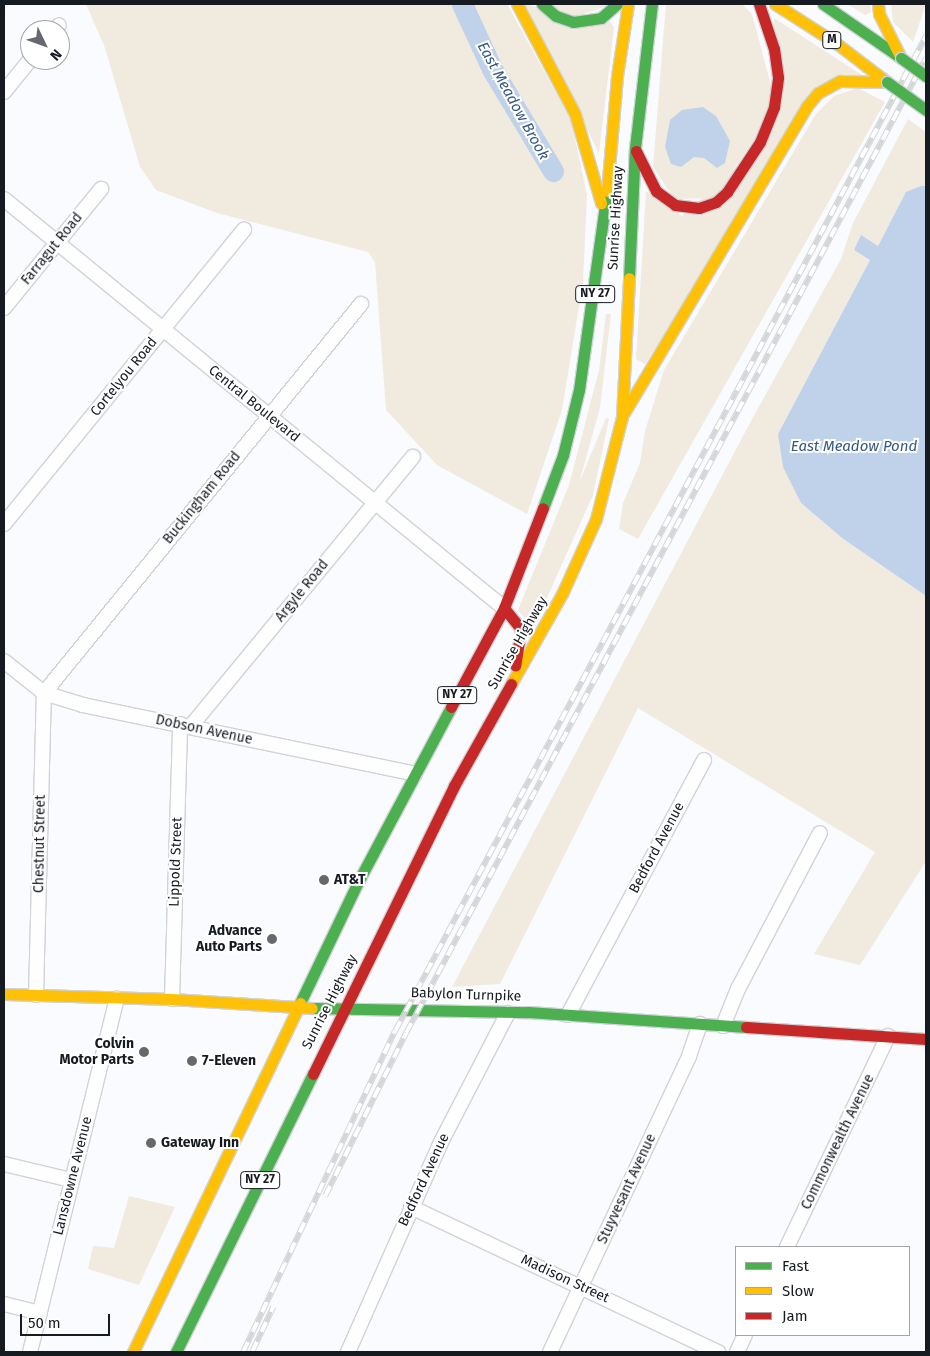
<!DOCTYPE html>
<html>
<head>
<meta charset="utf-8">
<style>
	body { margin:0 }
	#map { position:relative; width:930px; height:1356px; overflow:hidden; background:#f9fbfe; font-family:"Fira Sans",sans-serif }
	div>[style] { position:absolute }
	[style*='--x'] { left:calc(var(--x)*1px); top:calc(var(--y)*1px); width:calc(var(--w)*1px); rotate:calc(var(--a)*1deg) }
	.green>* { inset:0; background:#f0ebde }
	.water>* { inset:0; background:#c0d2ea }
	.river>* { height:21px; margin:-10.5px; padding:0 10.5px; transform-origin:10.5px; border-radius:10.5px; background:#c0d2ea }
	.roads { filter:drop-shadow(1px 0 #d0d3d8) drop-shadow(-1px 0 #d0d3d8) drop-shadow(0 1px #d0d3d8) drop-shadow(0 -1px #d0d3d8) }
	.street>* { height:14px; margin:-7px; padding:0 7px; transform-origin:7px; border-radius:7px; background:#fefeff }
	.fast>* { height:11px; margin:-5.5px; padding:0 5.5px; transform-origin:5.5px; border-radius:5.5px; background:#4caf50 }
	.slow>* { height:11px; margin:-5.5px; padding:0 5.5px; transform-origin:5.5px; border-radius:5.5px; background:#ffc107 }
	.jam>* { height:11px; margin:-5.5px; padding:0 5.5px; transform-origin:5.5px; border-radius:5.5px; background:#c62828 }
	.rail>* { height:5.5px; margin-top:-2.75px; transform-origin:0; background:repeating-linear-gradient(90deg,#fff 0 11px,#d4d6d7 0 22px); box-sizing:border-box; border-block:1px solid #d4d6d7 }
	.bridges { filter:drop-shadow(1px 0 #d0d3d8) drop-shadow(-1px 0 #d0d3d8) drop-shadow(0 1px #d0d3d8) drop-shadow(0 -1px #d0d3d8) }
	.fast-bridge>* { height:11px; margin:-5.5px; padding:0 5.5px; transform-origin:5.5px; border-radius:5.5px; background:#4caf50 }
	.dots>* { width:14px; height:14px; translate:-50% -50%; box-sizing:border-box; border:2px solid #fff; border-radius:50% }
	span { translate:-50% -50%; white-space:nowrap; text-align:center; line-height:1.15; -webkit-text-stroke:4px #fff; paint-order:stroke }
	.shield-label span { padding:1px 4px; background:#fff; border:1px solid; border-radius:4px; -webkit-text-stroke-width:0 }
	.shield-label { font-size:12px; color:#161b22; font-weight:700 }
	.street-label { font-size:14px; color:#161b22 }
	.poi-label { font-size:14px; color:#161b22; font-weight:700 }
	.left { translate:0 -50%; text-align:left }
	.right { translate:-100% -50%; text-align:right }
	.water-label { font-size:15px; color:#345783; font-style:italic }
	.frame { position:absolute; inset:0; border:5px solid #161b22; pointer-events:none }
	.legend { position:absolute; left:735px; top:1246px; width:175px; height:90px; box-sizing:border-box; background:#fff; border:1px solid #a2a4a7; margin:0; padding:6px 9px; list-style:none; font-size:15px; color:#161b22 }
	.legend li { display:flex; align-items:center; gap:10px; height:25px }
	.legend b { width:25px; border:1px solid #a2a4a7 }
	.north { position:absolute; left:20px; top:20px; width:50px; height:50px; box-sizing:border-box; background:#fff; border:1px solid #a2a4a7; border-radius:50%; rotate:132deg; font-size:14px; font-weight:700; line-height:20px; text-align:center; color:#161b22 }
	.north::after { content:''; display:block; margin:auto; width:18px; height:22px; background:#65696f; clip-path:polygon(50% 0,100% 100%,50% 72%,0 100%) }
	.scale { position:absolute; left:20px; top:1314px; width:90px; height:22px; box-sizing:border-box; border:2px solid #161b22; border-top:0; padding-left:6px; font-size:15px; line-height:18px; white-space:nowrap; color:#161b22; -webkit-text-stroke:4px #fff; paint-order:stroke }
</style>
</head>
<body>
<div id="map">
	<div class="green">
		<div style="clip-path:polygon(86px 4px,507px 4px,571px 120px,587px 195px,583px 282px,562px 410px,527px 514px,437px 465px,386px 410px,375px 262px,368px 252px,217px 213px,156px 190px,140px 167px,105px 48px)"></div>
		<div style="clip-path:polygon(523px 4px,610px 22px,614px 27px,599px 153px)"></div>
		<div style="clip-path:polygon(550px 4px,612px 4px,572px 18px)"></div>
		<div style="clip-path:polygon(666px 4px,742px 4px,752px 14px,773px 93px,762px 128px,714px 198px,674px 199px,653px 167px)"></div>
		<div style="clip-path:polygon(847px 4px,870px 4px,871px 12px,865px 15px)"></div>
		<div style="clip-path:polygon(891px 4px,926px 4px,913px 42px,893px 22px)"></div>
		<div style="clip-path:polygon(774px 18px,865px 77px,831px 80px,645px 364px,636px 359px,646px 191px,682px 216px,769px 138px)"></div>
		<div style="clip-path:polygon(858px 88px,885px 102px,638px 539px,619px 529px,623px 503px,640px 463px,645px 431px,664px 370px,816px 114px,834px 96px)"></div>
		<div style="clip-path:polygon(908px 119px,926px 132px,926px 186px,906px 193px,878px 246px,860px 236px,870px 260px,778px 434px,801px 503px,842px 538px,926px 596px,926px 861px,860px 965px,814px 954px,875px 852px,638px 708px,500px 984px,452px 987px,752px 419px,841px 259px,853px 223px)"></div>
		<div style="clip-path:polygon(606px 314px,611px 314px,600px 408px,579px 483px,606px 418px,609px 419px,593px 495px,533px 629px,518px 610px,569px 485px,599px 370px)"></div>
		<div style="clip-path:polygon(129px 1196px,175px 1207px,139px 1285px,88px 1269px,93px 1246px,114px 1248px)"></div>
	</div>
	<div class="water">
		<div style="clip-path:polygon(703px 107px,716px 116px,730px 141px,725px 163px,717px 168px,704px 158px,694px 157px,681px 167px,671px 164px,665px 147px,670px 120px,682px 110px)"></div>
		<div style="clip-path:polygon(921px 186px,926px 186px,926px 596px,842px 538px,801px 503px,783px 467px,778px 434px,870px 260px,854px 250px,861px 235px,878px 246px,906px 192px)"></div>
	</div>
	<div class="river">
		<div style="--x:462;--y:4;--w:72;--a:65.2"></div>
		<div style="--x:492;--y:69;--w:119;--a:59.1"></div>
	</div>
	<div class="roads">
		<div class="street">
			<div style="--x:55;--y:30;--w:6;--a:-51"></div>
			<div style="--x:4;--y:92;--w:41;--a:-50.9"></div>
			<div style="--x:4;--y:199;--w:646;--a:39.28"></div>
			<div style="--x:4;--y:308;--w:154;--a:-50.8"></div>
			<div style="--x:4;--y:524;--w:380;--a:-50.8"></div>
			<div style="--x:4;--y:661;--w:51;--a:38.7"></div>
			<div style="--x:44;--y:693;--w:41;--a:17.1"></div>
			<div style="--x:83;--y:705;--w:339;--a:11.7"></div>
			<div style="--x:191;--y:726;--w:349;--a:-50.5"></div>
			<div style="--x:36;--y:995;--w:302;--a:-88.5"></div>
			<div style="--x:44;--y:693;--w:502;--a:-50.82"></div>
			<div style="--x:172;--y:999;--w:275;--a:-88.3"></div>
			<div style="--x:568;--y:1015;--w:289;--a:-61.9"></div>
			<div style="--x:723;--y:1026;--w:40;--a:-68"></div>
			<div style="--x:738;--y:989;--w:176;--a:-62.3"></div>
			<div style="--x:4;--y:1164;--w:69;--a:13.4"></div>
			<div style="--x:411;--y:1207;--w:340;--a:25.3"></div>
			<div style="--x:787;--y:1247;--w:234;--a:-64.4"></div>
			<div style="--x:4;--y:1304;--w:37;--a:14"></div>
			<div style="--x:30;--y:1352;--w:364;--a:-76.2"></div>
			<div style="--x:348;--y:1352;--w:230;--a:-66.1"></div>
			<div style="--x:441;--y:1142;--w:145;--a:-62.6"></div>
			<div style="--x:550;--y:1352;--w:327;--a:-64.8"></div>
			<div style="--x:689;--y:1056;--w:34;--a:-71"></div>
			<div style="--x:737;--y:1352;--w:19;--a:-65"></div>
		</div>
		<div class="fast">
			<div style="--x:542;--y:4;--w:18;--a:41"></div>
			<div style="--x:556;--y:16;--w:18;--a:19"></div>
			<div style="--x:573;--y:22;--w:28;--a:-8"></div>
			<div style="--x:601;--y:18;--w:21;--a:-41"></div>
			<div style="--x:823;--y:4;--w:95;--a:34.7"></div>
			<div style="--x:629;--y:278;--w:130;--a:-87.4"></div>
			<div style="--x:635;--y:148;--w:145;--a:-83.3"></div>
			<div style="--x:543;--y:508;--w:57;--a:-69.3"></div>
			<div style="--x:563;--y:455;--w:67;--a:-76.2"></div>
			<div style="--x:579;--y:390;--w:201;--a:-82"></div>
			<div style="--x:300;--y:1003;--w:134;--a:-64.4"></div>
			<div style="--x:358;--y:882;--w:198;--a:-62"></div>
			<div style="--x:312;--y:1008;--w:216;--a:1.1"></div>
			<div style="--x:528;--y:1012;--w:219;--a:3.9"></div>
			<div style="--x:176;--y:1352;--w:310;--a:-63.8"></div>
		</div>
		<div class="slow">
			<div style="--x:517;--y:4;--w:124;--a:62.2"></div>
			<div style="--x:575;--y:114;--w:93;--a:73.7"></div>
			<div style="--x:775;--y:4;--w:72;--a:32.6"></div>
			<div style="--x:836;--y:43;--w:64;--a:37.4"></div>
			<div style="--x:878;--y:4;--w:10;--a:84"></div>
			<div style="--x:879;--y:14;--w:47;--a:63.4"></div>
			<div style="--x:607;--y:191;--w:115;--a:-85"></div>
			<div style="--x:617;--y:76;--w:73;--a:-81.3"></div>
			<div style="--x:624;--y:413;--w:357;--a:-59.2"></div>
			<div style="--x:807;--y:106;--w:17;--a:-50"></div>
			<div style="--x:818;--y:93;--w:25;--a:-29"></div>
			<div style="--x:840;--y:81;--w:47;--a:1.2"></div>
			<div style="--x:511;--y:684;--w:103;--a:-60.5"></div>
			<div style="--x:562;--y:594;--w:82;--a:-65.6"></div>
			<div style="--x:596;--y:519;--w:105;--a:-75.7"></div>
			<div style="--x:622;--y:417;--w:139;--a:-87.1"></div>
			<div style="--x:4;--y:994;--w:168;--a:1.7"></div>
			<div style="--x:172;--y:999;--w:140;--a:3.7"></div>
			<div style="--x:133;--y:1352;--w:387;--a:-64.4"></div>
		</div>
		<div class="jam">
			<div style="--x:636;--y:151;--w:45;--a:63.4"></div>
			<div style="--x:656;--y:191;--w:24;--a:36"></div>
			<div style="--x:675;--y:205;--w:24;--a:7"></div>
			<div style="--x:699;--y:208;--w:18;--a:-19"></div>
			<div style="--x:716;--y:202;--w:15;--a:-42"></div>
			<div style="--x:727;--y:192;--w:60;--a:-56.6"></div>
			<div style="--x:760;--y:142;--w:38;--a:-68"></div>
			<div style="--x:774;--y:107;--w:30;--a:-82"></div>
			<div style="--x:778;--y:77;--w:28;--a:-98"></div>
			<div style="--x:774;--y:49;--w:47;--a:-108.4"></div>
			<div style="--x:504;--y:608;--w:27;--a:51"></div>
			<div style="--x:521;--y:629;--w:37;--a:99"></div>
			<div style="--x:451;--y:707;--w:112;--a:-61.8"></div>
			<div style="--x:504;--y:608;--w:107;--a:-68.7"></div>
			<div style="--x:746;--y:1027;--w:180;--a:3.8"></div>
			<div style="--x:313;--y:1074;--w:321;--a:-63.9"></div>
			<div style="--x:454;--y:786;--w:117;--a:-60.8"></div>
		</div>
	</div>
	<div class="rail">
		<div style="--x:325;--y:1196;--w:182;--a:-63.6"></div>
		<div style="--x:406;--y:1033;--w:1105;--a:-61.93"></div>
		<div style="--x:243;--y:1352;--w:355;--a:-64.7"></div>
		<div style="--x:395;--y:1031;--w:1128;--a:-61.91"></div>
		<div style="--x:252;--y:1352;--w:50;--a:-65"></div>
	</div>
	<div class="bridges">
		<div class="fast-bridge">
			<div style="--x:901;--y:58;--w:31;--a:36"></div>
			<div style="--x:887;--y:82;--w:48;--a:35.7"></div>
		</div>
	</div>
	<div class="dots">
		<div style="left:324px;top:880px;background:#65696f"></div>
		<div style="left:272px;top:939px;background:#65696f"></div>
		<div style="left:144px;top:1052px;background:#65696f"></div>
		<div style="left:192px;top:1061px;background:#65696f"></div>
		<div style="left:151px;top:1143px;background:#65696f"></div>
	</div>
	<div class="shield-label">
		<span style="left:832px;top:40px">M</span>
		<span style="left:595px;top:294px">NY 27</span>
		<span style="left:457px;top:695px">NY 27</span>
		<span style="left:260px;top:1180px">NY 27</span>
	</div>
	<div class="street-label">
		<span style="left:616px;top:218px;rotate:-87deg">Sunrise Highway</span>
		<span style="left:52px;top:249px;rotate:-51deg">Farragut Road</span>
		<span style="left:124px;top:377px;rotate:-51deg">Cortelyou Road</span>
		<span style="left:254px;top:404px;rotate:39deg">Central Boulevard</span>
		<span style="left:202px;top:498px;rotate:-51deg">Buckingham Road</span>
		<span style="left:302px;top:591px;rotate:-51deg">Argyle Road</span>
		<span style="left:518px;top:643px;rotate:-60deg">Sunrise Highway</span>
		<span style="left:204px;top:730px;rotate:12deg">Dobson Avenue</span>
		<span style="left:40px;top:844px;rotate:-89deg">Chestnut Street</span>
		<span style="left:657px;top:848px;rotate:-62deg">Bedford Avenue</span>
		<span style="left:176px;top:862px;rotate:-88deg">Lippold Street</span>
		<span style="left:466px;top:995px;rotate:2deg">Babylon Turnpike</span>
		<span style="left:330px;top:1002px;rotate:-63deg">Sunrise Highway</span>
		<span style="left:838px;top:1142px;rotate:-64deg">Commonwealth Avenue</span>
		<span style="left:73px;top:1176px;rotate:-76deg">Lansdowne Avenue</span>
		<span style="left:424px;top:1180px;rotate:-65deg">Bedford Avenue</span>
		<span style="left:627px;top:1189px;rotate:-65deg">Stuyvesant Avenue</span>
		<span style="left:565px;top:1279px;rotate:25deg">Madison Street</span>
	</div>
	<div class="poi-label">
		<span class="left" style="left:334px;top:880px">AT&amp;T</span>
		<span class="right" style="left:262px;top:939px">Advance<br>Auto Parts</span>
		<span class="right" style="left:134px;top:1052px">Colvin<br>Motor Parts</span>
		<span class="left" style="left:202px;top:1061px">7-Eleven</span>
		<span class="left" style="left:161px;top:1143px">Gateway Inn</span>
	</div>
	<div class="water-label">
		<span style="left:513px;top:101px;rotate:61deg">East Meadow Brook</span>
		<span style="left:854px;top:447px">East Meadow Pond</span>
	</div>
	<div class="frame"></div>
	<ul class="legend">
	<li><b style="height:6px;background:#4caf50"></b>Fast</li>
	<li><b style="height:6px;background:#ffc107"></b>Slow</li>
	<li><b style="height:6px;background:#c62828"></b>Jam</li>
	</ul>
	<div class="north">N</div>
	<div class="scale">50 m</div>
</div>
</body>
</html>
